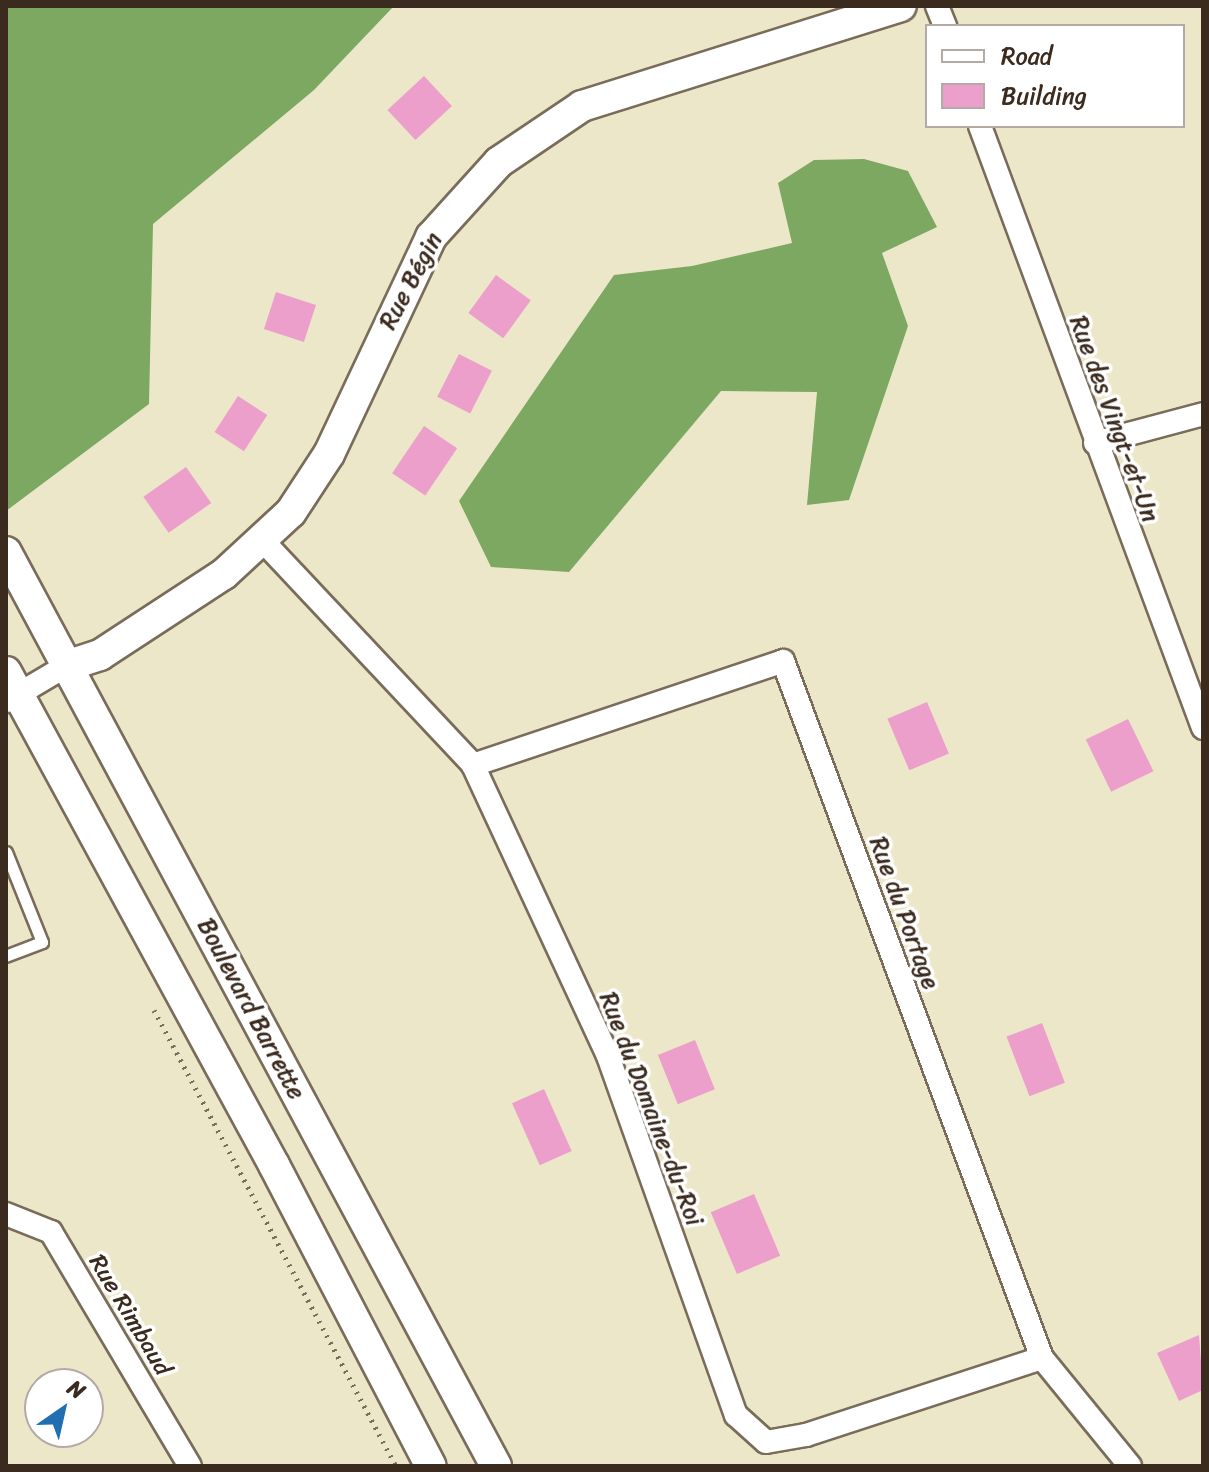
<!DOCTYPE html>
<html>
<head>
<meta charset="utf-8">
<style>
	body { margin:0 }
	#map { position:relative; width:1209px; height:1472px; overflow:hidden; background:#ede7ca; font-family:Sriracha,sans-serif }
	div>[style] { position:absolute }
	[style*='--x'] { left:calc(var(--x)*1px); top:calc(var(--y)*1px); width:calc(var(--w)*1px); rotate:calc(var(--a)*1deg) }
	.forest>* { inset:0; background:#7ca861 }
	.building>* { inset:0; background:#eb9fca; transform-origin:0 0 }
	.path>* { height:5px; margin-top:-2.5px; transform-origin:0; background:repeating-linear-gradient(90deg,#796c5a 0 2px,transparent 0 8px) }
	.roads { filter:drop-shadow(2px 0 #796c5a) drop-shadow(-2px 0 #796c5a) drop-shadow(0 2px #796c5a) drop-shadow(0 -2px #796c5a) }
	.lane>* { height:11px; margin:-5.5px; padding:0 5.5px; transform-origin:5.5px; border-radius:5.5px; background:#fff }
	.street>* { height:22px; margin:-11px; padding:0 11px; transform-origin:11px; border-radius:11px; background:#fff }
	.secondary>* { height:30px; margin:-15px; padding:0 15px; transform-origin:15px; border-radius:15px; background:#fff }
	span { translate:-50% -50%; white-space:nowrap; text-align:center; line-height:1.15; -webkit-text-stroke:7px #fff; paint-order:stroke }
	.street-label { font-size:24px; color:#3b2a1e }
	.frame { position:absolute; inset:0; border:8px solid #3b2a1e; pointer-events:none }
	.legend { position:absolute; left:925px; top:24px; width:260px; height:104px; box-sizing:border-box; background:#fff; border:2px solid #b1aaa5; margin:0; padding:10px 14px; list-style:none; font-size:24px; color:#3b2a1e }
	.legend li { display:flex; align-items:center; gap:16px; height:40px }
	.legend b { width:40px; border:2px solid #b1aaa5 }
	.north { position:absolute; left:24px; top:1368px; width:80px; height:80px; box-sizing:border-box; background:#fff; border:2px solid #b1aaa5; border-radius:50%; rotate:34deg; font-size:22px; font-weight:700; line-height:32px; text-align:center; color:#3b2a1e }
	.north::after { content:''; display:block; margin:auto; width:28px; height:36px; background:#1f6fb2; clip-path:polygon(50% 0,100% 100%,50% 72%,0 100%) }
</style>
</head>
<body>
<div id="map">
	<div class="forest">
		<div style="clip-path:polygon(6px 6px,394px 6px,314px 90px,153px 224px,149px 404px,6px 511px)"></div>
		<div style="clip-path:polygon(864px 159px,908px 171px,937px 227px,882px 253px,908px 326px,849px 500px,807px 505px,817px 392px,721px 391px,569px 572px,491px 567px,459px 501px,614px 275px,692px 266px,792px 243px,778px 183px,814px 160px)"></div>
	</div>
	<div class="building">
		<div style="left:424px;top:76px;width:41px;height:50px;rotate:47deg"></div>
		<div style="left:496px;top:275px;width:43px;height:47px;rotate:36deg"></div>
		<div style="left:276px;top:292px;width:42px;height:39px;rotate:18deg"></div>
		<div style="left:459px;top:354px;width:37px;height:48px;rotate:27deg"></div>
		<div style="left:238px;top:396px;width:35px;height:43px;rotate:33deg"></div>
		<div style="left:424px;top:426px;width:40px;height:57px;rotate:34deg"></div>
		<div style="left:186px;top:467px;width:44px;height:52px;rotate:55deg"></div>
		<div style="left:927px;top:702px;width:56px;height:43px;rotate:67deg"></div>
		<div style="left:1128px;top:719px;width:58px;height:47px;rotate:64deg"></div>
		<div style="left:1042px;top:1023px;width:64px;height:38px;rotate:69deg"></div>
		<div style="left:695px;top:1040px;width:53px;height:40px;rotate:68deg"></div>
		<div style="left:544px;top:1089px;width:68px;height:35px;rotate:66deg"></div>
		<div style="left:754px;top:1194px;width:67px;height:47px;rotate:67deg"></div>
		<div style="clip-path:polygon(1199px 1335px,1203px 1390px,1179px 1401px,1157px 1353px)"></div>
	</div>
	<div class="path">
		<div style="--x:154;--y:1010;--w:516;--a:62.05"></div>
	</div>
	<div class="roads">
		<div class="lane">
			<div style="--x:6;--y:852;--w:97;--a:68.2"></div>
			<div style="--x:42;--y:942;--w:39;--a:159"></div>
		</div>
		<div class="street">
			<div style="--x:937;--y:6;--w:22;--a:68"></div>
			<div style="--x:980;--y:126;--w:642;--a:69.67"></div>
			<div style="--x:1095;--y:443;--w:112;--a:-15"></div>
			<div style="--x:263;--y:541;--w:307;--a:46.8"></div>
			<div style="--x:473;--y:765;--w:321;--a:65.1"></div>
			<div style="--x:608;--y:1056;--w:381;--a:70.4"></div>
			<div style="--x:736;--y:1415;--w:40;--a:42"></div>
			<div style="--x:766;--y:1442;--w:41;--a:-9.9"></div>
			<div style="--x:806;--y:1435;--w:248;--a:-18.1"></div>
			<div style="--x:7;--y:701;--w:69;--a:-30.7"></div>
			<div style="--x:473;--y:765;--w:327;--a:-18.5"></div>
			<div style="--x:783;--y:661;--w:744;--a:69.62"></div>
			<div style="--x:1042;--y:1358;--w:139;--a:50.8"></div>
			<div style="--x:6;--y:1214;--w:48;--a:21.8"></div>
			<div style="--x:51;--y:1232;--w:272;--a:59.3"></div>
		</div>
		<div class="secondary">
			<div style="--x:6;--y:552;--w:1037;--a:61.8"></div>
			<div style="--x:66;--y:666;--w:36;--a:-18"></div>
			<div style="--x:100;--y:655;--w:148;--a:-33.2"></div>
			<div style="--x:224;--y:574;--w:91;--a:-42.8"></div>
			<div style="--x:291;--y:512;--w:69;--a:-56.8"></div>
			<div style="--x:329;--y:454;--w:240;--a:-64.8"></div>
			<div style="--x:431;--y:237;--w:101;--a:-47.8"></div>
			<div style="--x:499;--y:162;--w:100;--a:-34"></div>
			<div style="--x:582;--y:106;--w:334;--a:-17.4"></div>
			<div style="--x:6;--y:672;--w:561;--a:61.47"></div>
			<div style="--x:274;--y:1165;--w:339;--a:62.5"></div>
		</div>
	</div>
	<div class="street-label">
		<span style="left:411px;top:281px;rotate:-62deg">Rue Bégin</span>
		<span style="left:1114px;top:419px;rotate:70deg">Rue des Vingt-et-Un</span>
		<span style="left:904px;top:913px;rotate:70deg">Rue du Portage</span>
		<span style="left:251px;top:1009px;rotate:62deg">Boulevard Barrette</span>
		<span style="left:651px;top:1109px;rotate:69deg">Rue du Domaine-du-Roi</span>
		<span style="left:130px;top:1315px;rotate:59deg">Rue Rimbaud</span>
	</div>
	<div class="frame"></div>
	<ul class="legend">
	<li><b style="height:10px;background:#fff"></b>Road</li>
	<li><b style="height:22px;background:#eb9fca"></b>Building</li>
	</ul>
	<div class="north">N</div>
</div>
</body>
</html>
